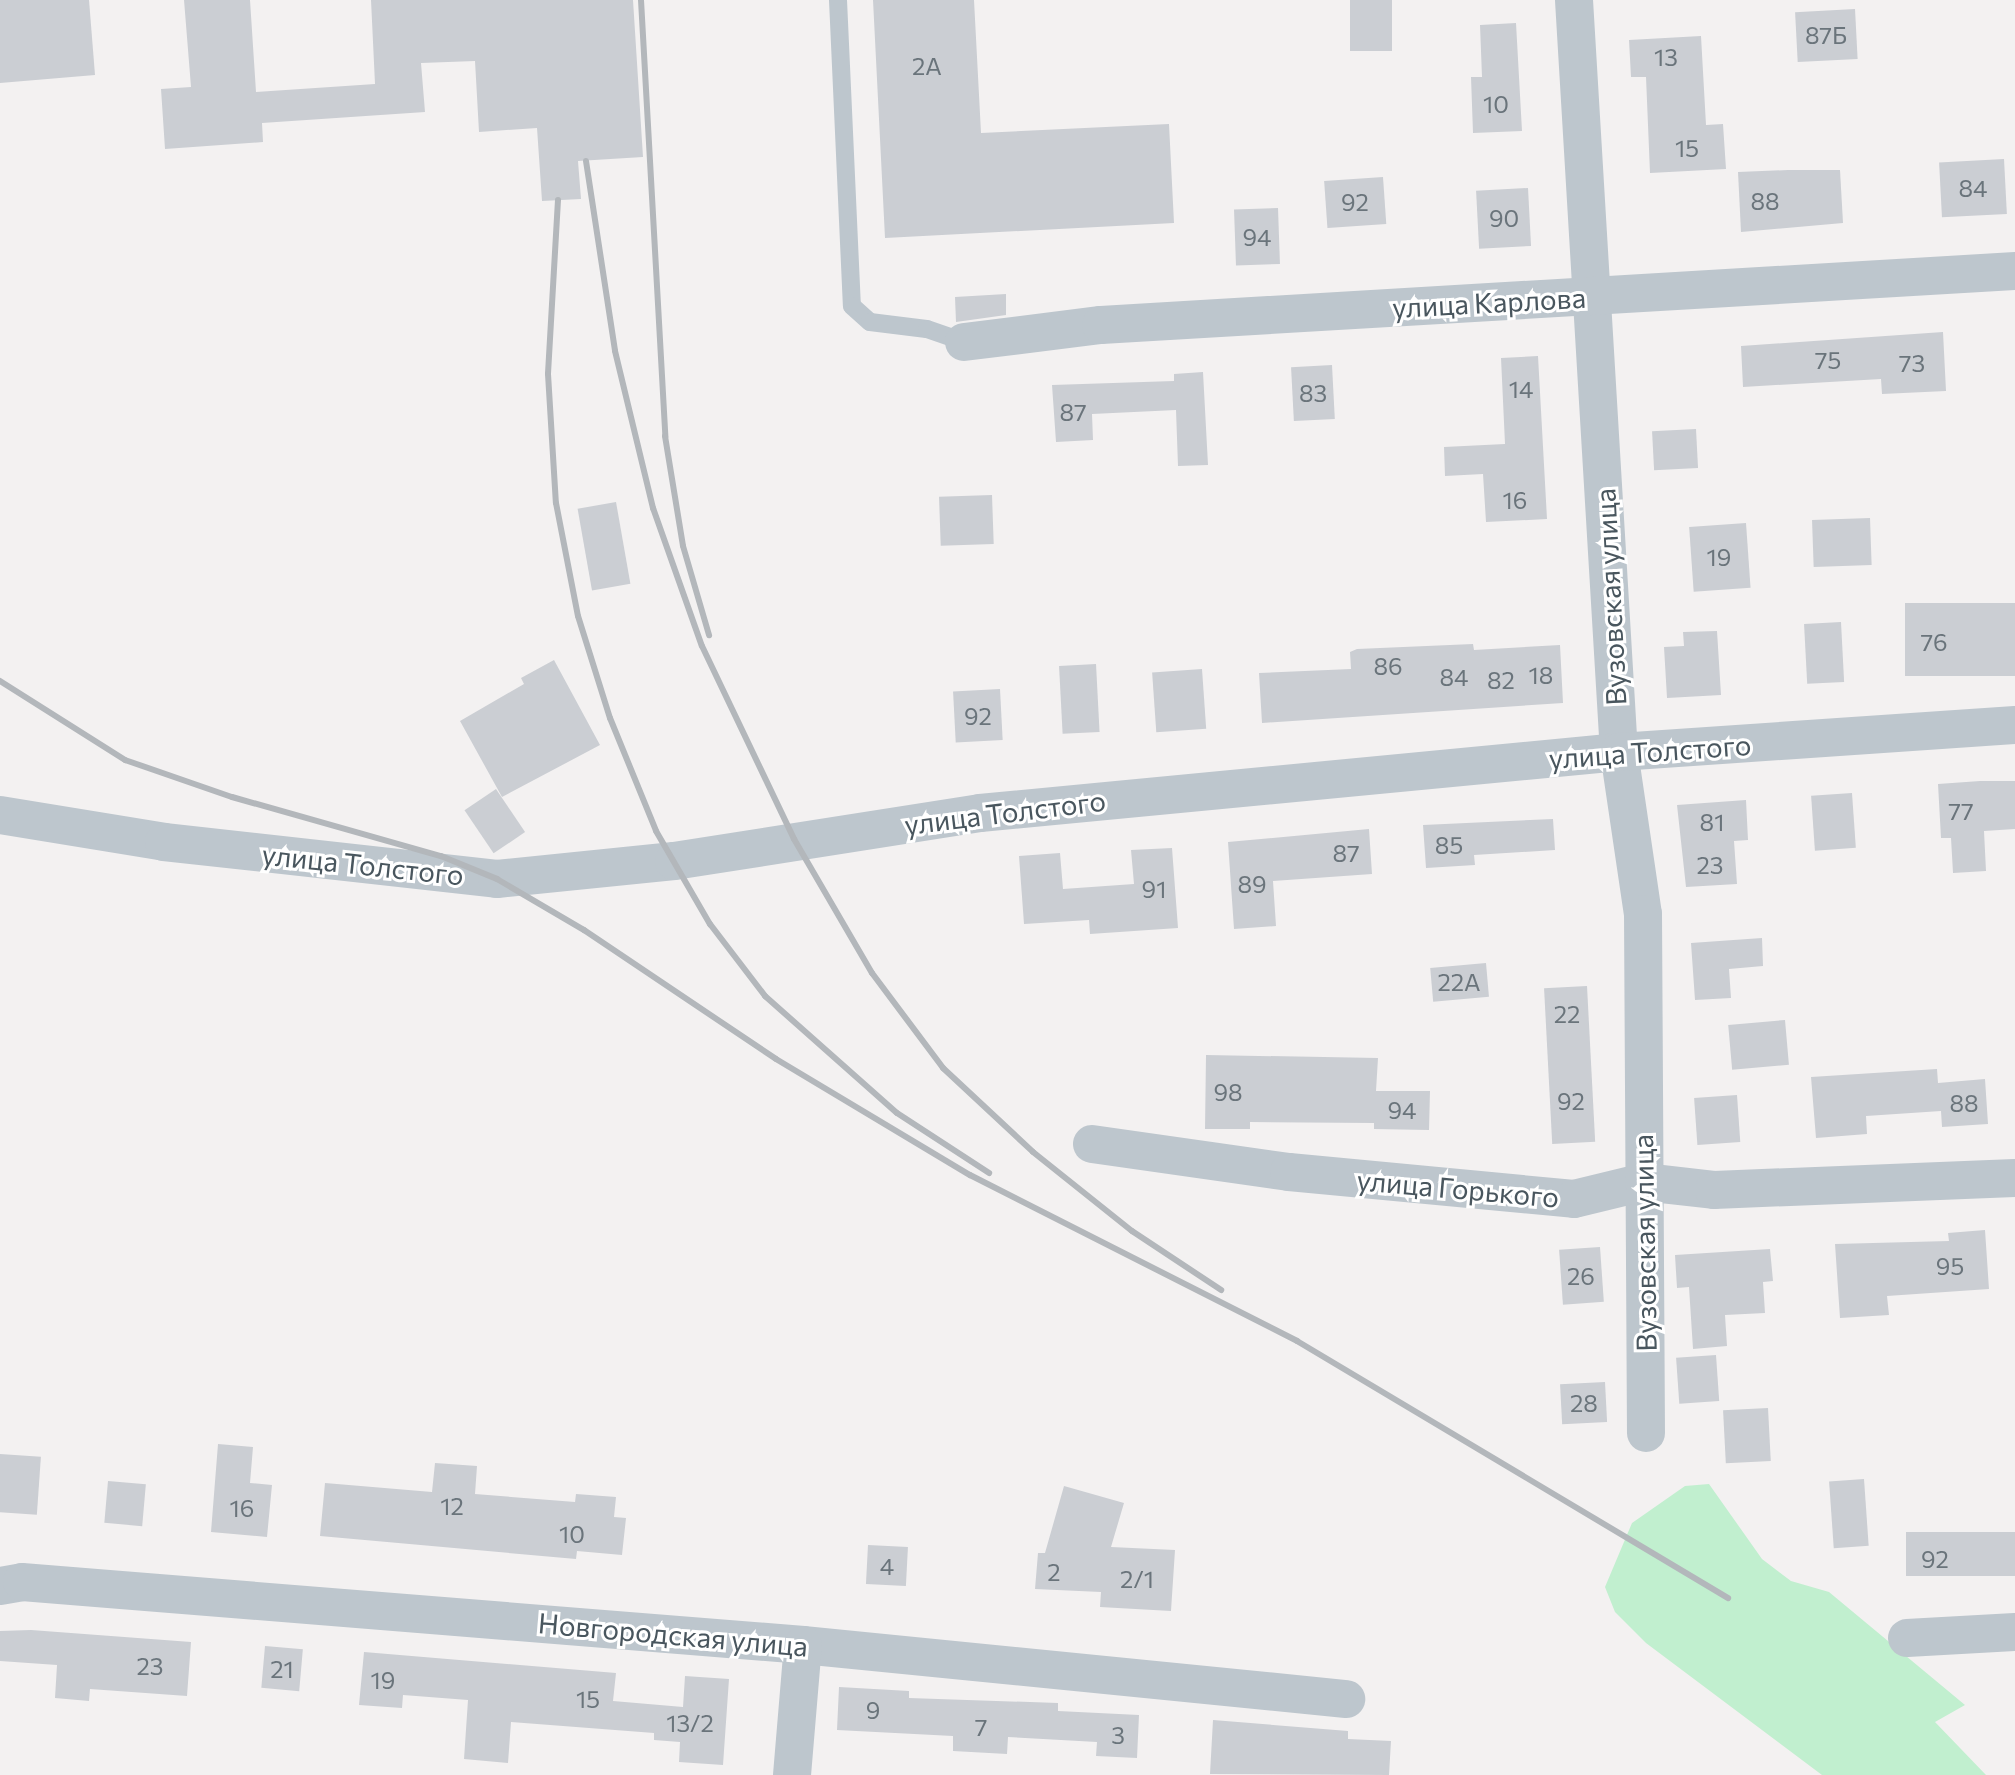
<!DOCTYPE html>
<html>
<head>
<meta charset="utf-8">
<style>
	body { margin:0 }
	#map { position:relative; width:2015px; height:1775px; overflow:hidden; background:#f3f1f1; font-family:Commissioner,sans-serif }
	div>[style] { position:absolute }
	[style*='--x'] { left:calc(var(--x)*1px); top:calc(var(--y)*1px); width:calc(var(--w)*1px); rotate:calc(var(--a)*1deg) }
	.green>* { inset:0; background:#c1efcf }
	.building>* { inset:0; background:#cbced3; transform-origin:0 0 }
	.service>* { height:18px; margin:-9px; padding:0 9px; transform-origin:9px; border-radius:9px; background:#bdc6cd }
	.minor>* { height:38px; margin:-19px; padding:0 19px; transform-origin:19px; border-radius:19px; background:#bdc6cd }
	.rail>* { height:6px; margin:-3px; padding:0 3px; transform-origin:3px; border-radius:3px; background:#b3b7bb }
	span { translate:-50% -50%; white-space:nowrap; text-align:center; line-height:1.15; -webkit-text-stroke:6px #fff; paint-order:stroke }
	.number-label { font-size:24px; color:#6a747b }
	.number-label span { -webkit-text-stroke-width:0 }
	.street-label { font-size:28px; color:#49565e }
</style>
</head>
<body>
<div id="map">
	<div class="green">
		<div style="clip-path:polygon(1709px 1484px,1762px 1559px,1791px 1581px,1829px 1592px,1965px 1705px,1935px 1722px,1986px 1775px,1822px 1775px,1646px 1643px,1615px 1612px,1605px 1587px,1632px 1523px,1685px 1486px)"></div>
	</div>
	<div class="building">
		<div style="clip-path:polygon(0 0,89px 0,95px 75px,0 83px)"></div>
		<div style="clip-path:polygon(184px 0,250px 0,256px 92px,375px 84px,371px 0,633px 0,643px 157px,578px 161px,581px 199px,542px 201px,537px 128px,479px 132px,475px 61px,421px 63px,425px 112px,262px 123px,263px 142px,165px 149px,161px 89px,191px 87px)"></div>
		<div style="clip-path:polygon(873px 0,974px 0,981px 133px,1169px 124px,1174px 223px,885px 238px)"></div>
		<div style="left:1350px;top:0;width:42px;height:51px"></div>
		<div style="left:1855px;top:9px;width:50px;height:60px;rotate:87deg"></div>
		<div style="clip-path:polygon(1516px 23px,1522px 131px,1473px 133px,1471px 77px,1482px 77px,1480px 25px)"></div>
		<div style="clip-path:polygon(1701px 36px,1706px 125px,1723px 124px,1726px 169px,1650px 173px,1646px 77px,1631px 77px,1629px 40px)"></div>
		<div style="left:2004px;top:159px;width:55px;height:65px;rotate:87deg"></div>
		<div style="clip-path:polygon(1788px 170px,1840px 170px,1843px 223px,1741px 232px,1738px 172px)"></div>
		<div style="left:1383px;top:177px;width:47px;height:59px;rotate:86deg"></div>
		<div style="left:1528px;top:188px;width:58px;height:52px;rotate:87deg"></div>
		<div style="left:1278px;top:208px;width:56px;height:44px;rotate:88deg"></div>
		<div style="clip-path:polygon(1006px 294px,1006px 315px,956px 322px,955px 297px)"></div>
		<div style="clip-path:polygon(1943px 332px,1946px 391px,1882px 394px,1881px 379px,1743px 387px,1741px 346px)"></div>
		<div style="clip-path:polygon(1538px 356px,1547px 519px,1486px 522px,1483px 474px,1445px 476px,1444px 447px,1505px 444px,1501px 358px)"></div>
		<div style="left:1332px;top:365px;width:54px;height:41px;rotate:87deg"></div>
		<div style="clip-path:polygon(1203px 372px,1208px 465px,1178px 466px,1176px 410px,1092px 414px,1093px 440px,1056px 442px,1052px 385px,1174px 381px,1174px 374px)"></div>
		<div style="left:1696px;top:429px;width:39px;height:44px;rotate:87deg"></div>
		<div style="left:992px;top:495px;width:49px;height:53px;rotate:88deg"></div>
		<div style="left:616px;top:502px;width:83px;height:39px;rotate:80deg"></div>
		<div style="left:1870px;top:518px;width:47px;height:58px;rotate:88deg"></div>
		<div style="left:1746px;top:523px;width:65px;height:57px;rotate:86deg"></div>
		<div style="left:2015px;top:603px;width:73px;height:110px;rotate:90deg"></div>
		<div style="left:1841px;top:622px;width:60px;height:37px;rotate:87deg"></div>
		<div style="clip-path:polygon(1717px 631px,1721px 695px,1667px 698px,1664px 647px,1684px 646px,1683px 632px)"></div>
		<div style="clip-path:polygon(1473px 644px,1474px 650px,1560px 645px,1563px 703px,1262px 723px,1259px 673px,1351px 669px,1350px 652px,1357px 649px)"></div>
		<div style="clip-path:polygon(554px 660px,600px 745px,502px 797px,460px 721px,524px 684px,521px 678px)"></div>
		<div style="left:1096px;top:664px;width:68px;height:37px;rotate:87deg"></div>
		<div style="left:1202px;top:669px;width:60px;height:50px;rotate:86deg"></div>
		<div style="left:1000px;top:689px;width:51px;height:47px;rotate:87deg"></div>
		<div style="clip-path:polygon(1980px 781px,2015px 781px,2015px 829px,1984px 831px,1986px 871px,1953px 873px,1951px 838px,1941px 838px,1938px 784px)"></div>
		<div style="left:496px;top:789px;width:52px;height:38px;rotate:56deg"></div>
		<div style="left:1852px;top:793px;width:55px;height:41px;rotate:86deg"></div>
		<div style="clip-path:polygon(1746px 800px,1748px 840px,1734px 841px,1737px 884px,1686px 887px,1677px 805px)"></div>
		<div style="clip-path:polygon(1553px 819px,1555px 850px,1474px 855px,1475px 865px,1426px 868px,1423px 825px)"></div>
		<div style="clip-path:polygon(1369px 829px,1372px 874px,1273px 881px,1276px 926px,1234px 929px,1228px 842px)"></div>
		<div style="clip-path:polygon(1172px 848px,1178px 928px,1090px 934px,1089px 920px,1024px 924px,1019px 856px,1060px 853px,1063px 889px,1134px 884px,1131px 850px)"></div>
		<div style="clip-path:polygon(1762px 938px,1763px 966px,1729px 969px,1731px 998px,1695px 1000px,1691px 943px)"></div>
		<div style="left:1486px;top:963px;width:34px;height:56px;rotate:85deg"></div>
		<div style="left:1587px;top:986px;width:156px;height:43px;rotate:87deg"></div>
		<div style="left:1785px;top:1020px;width:45px;height:57px;rotate:85deg"></div>
		<div style="clip-path:polygon(1206px 1055px,1378px 1058px,1376px 1091px,1430px 1091px,1429px 1130px,1374px 1129px,1374px 1123px,1250px 1122px,1250px 1129px,1205px 1129px)"></div>
		<div style="clip-path:polygon(1937px 1069px,1938px 1083px,1985px 1079px,1988px 1124px,1942px 1127px,1941px 1111px,1866px 1116px,1867px 1134px,1816px 1138px,1811px 1077px)"></div>
		<div style="left:1737px;top:1095px;width:47px;height:43px;rotate:86deg"></div>
		<div style="clip-path:polygon(1985px 1230px,1989px 1289px,1887px 1296px,1889px 1315px,1840px 1318px,1835px 1244px,1949px 1241px,1948px 1233px)"></div>
		<div style="left:1600px;top:1247px;width:55px;height:41px;rotate:86deg"></div>
		<div style="clip-path:polygon(1770px 1249px,1773px 1281px,1763px 1282px,1765px 1313px,1725px 1315px,1727px 1346px,1693px 1349px,1689px 1287px,1677px 1288px,1675px 1255px)"></div>
		<div style="left:1716px;top:1355px;width:46px;height:40px;rotate:86deg"></div>
		<div style="left:1605px;top:1382px;width:40px;height:45px;rotate:87deg"></div>
		<div style="left:1768px;top:1408px;width:53px;height:45px;rotate:87deg"></div>
		<div style="clip-path:polygon(218px 1444px,253px 1447px,250px 1483px,272px 1485px,267px 1537px,211px 1532px)"></div>
		<div style="left:0;top:1454px;width:41px;height:58px;rotate:4deg"></div>
		<div style="clip-path:polygon(435px 1463px,477px 1466px,475px 1494px,575px 1502px,576px 1494px,616px 1497px,614px 1517px,626px 1518px,622px 1555px,577px 1551px,576px 1559px,320px 1536px,325px 1483px,432px 1492px)"></div>
		<div style="left:1864px;top:1479px;width:67px;height:35px;rotate:86deg"></div>
		<div style="left:108px;top:1481px;width:38px;height:42px;rotate:5deg"></div>
		<div style="clip-path:polygon(1064px 1486px,1124px 1503px,1111px 1547px,1175px 1550px,1171px 1611px,1100px 1607px,1101px 1592px,1035px 1589px,1038px 1553px,1045px 1553px)"></div>
		<div style="left:2015px;top:1532px;width:44px;height:109px;rotate:90deg"></div>
		<div style="left:868px;top:1545px;width:40px;height:39px;rotate:3deg"></div>
		<div style="clip-path:polygon(31px 1630px,191px 1642px,187px 1696px,90px 1689px,89px 1701px,55px 1698px,57px 1665px,0 1661px,0 1631px)"></div>
		<div style="left:265px;top:1646px;width:38px;height:42px;rotate:5deg"></div>
		<div style="clip-path:polygon(364px 1652px,616px 1673px,613px 1701px,683px 1707px,685px 1676px,729px 1679px,723px 1765px,679px 1762px,680px 1742px,654px 1740px,654px 1733px,511px 1722px,508px 1763px,464px 1759px,468px 1700px,403px 1695px,402px 1708px,359px 1705px)"></div>
		<div style="clip-path:polygon(839px 1687px,909px 1691px,909px 1698px,1058px 1703px,1058px 1711px,1139px 1715px,1137px 1758px,1096px 1756px,1097px 1742px,1008px 1737px,1007px 1754px,953px 1751px,953px 1736px,837px 1730px)"></div>
		<div style="clip-path:polygon(1213px 1720px,1348px 1731px,1348px 1739px,1391px 1741px,1389px 1775px,1210px 1774px)"></div>
	</div>
	<div class="service">
		<div style="--x:838;--y:0;--w:306;--a:87.4"></div>
		<div style="--x:852;--y:306;--w:24;--a:42"></div>
		<div style="--x:870;--y:322;--w:57;--a:7"></div>
		<div style="--x:927;--y:329;--w:39;--a:19"></div>
	</div>
	<div class="minor">
		<div style="--x:1574;--y:0;--w:753;--a:86.58"></div>
		<div style="--x:1619;--y:752;--w:164;--a:81.6"></div>
		<div style="--x:1643;--y:914;--w:519;--a:89.67"></div>
		<div style="--x:964;--y:342;--w:138;--a:-7.1"></div>
		<div style="--x:1101;--y:325;--w:916;--a:-3.38"></div>
		<div style="--x:0;--y:815;--w:166;--a:9.3"></div>
		<div style="--x:164;--y:842;--w:335;--a:6.3"></div>
		<div style="--x:497;--y:879;--w:178;--a:-5.8"></div>
		<div style="--x:674;--y:861;--w:310;--a:-8.9"></div>
		<div style="--x:980;--y:813;--w:642;--a:-5.45"></div>
		<div style="--x:1619;--y:752;--w:397;--a:-3.9"></div>
		<div style="--x:1092;--y:1144;--w:199;--a:8.1"></div>
		<div style="--x:1289;--y:1172;--w:286;--a:5.4"></div>
		<div style="--x:1574;--y:1199;--w:72;--a:-13.7"></div>
		<div style="--x:1644;--y:1182;--w:70;--a:6.5"></div>
		<div style="--x:1714;--y:1190;--w:301;--a:-2.3"></div>
		<div style="--x:0;--y:1586;--w:22;--a:-10"></div>
		<div style="--x:22;--y:1582;--w:784;--a:4.61"></div>
		<div style="--x:803;--y:1645;--w:546;--a:5.68"></div>
		<div style="--x:1907;--y:1638;--w:108;--a:-3.2"></div>
		<div style="--x:792;--y:1775;--w:130;--a:-85.2"></div>
	</div>
	<div class="rail">
		<div style="--x:641;--y:0;--w:437;--a:86.8"></div>
		<div style="--x:665;--y:436;--w:111;--a:80.7"></div>
		<div style="--x:683;--y:546;--w:93;--a:73.7"></div>
		<div style="--x:586;--y:161;--w:192;--a:81.3"></div>
		<div style="--x:615;--y:351;--w:162;--a:76.4"></div>
		<div style="--x:653;--y:508;--w:146;--a:70.5"></div>
		<div style="--x:702;--y:646;--w:214;--a:64.5"></div>
		<div style="--x:794;--y:839;--w:155;--a:59.8"></div>
		<div style="--x:872;--y:973;--w:119;--a:53.2"></div>
		<div style="--x:943;--y:1068;--w:123;--a:43"></div>
		<div style="--x:1033;--y:1152;--w:127;--a:38.6"></div>
		<div style="--x:1132;--y:1231;--w:107;--a:33.5"></div>
		<div style="--x:558;--y:200;--w:174;--a:93.3"></div>
		<div style="--x:548;--y:374;--w:129;--a:86.5"></div>
		<div style="--x:556;--y:503;--w:115;--a:79"></div>
		<div style="--x:578;--y:616;--w:107;--a:72.6"></div>
		<div style="--x:610;--y:718;--w:122;--a:67.8"></div>
		<div style="--x:656;--y:831;--w:108;--a:59.9"></div>
		<div style="--x:710;--y:924;--w:91;--a:52.6"></div>
		<div style="--x:765;--y:996;--w:176;--a:41.6"></div>
		<div style="--x:897;--y:1113;--w:110;--a:33.1"></div>
		<div style="--x:0;--y:681;--w:148;--a:32.3"></div>
		<div style="--x:125;--y:760;--w:113;--a:19.1"></div>
		<div style="--x:232;--y:797;--w:217;--a:15.8"></div>
		<div style="--x:441;--y:856;--w:61;--a:22.3"></div>
		<div style="--x:497;--y:879;--w:101;--a:30.4"></div>
		<div style="--x:584;--y:930;--w:231;--a:33.9"></div>
		<div style="--x:776;--y:1059;--w:226;--a:30.9"></div>
		<div style="--x:970;--y:1175;--w:367;--a:26.9"></div>
		<div style="--x:1297;--y:1341;--w:502;--a:30.81"></div>
	</div>
	<div class="number-label">
		<span style="left:1826px;top:35px">87Б</span>
		<span style="left:1666px;top:57px">13</span>
		<span style="left:927px;top:66px">2А</span>
		<span style="left:1496px;top:104px">10</span>
		<span style="left:1687px;top:148px">15</span>
		<span style="left:1973px;top:188px">84</span>
		<span style="left:1765px;top:201px">88</span>
		<span style="left:1355px;top:202px">92</span>
		<span style="left:1504px;top:218px">90</span>
		<span style="left:1257px;top:237px">94</span>
		<span style="left:1828px;top:360px">75</span>
		<span style="left:1912px;top:363px">73</span>
		<span style="left:1521px;top:389px">14</span>
		<span style="left:1313px;top:393px">83</span>
		<span style="left:1073px;top:412px">87</span>
		<span style="left:1515px;top:500px">16</span>
		<span style="left:1719px;top:557px">19</span>
		<span style="left:1934px;top:642px">76</span>
		<span style="left:1388px;top:666px">86</span>
		<span style="left:1541px;top:675px">18</span>
		<span style="left:1454px;top:677px">84</span>
		<span style="left:1501px;top:680px">82</span>
		<span style="left:978px;top:716px">92</span>
		<span style="left:1961px;top:811px">77</span>
		<span style="left:1712px;top:822px">81</span>
		<span style="left:1449px;top:845px">85</span>
		<span style="left:1346px;top:853px">87</span>
		<span style="left:1710px;top:865px">23</span>
		<span style="left:1252px;top:884px">89</span>
		<span style="left:1154px;top:889px">91</span>
		<span style="left:1459px;top:982px">22А</span>
		<span style="left:1567px;top:1014px">22</span>
		<span style="left:1228px;top:1092px">98</span>
		<span style="left:1571px;top:1101px">92</span>
		<span style="left:1964px;top:1103px">88</span>
		<span style="left:1402px;top:1110px">94</span>
		<span style="left:1950px;top:1266px">95</span>
		<span style="left:1581px;top:1276px">26</span>
		<span style="left:1584px;top:1403px">28</span>
		<span style="left:452px;top:1506px">12</span>
		<span style="left:242px;top:1508px">16</span>
		<span style="left:572px;top:1534px">10</span>
		<span style="left:1935px;top:1559px">92</span>
		<span style="left:887px;top:1566px">4</span>
		<span style="left:1054px;top:1572px">2</span>
		<span style="left:1137px;top:1579px">2/1</span>
		<span style="left:150px;top:1666px">23</span>
		<span style="left:282px;top:1669px">21</span>
		<span style="left:383px;top:1680px">19</span>
		<span style="left:588px;top:1699px">15</span>
		<span style="left:873px;top:1710px">9</span>
		<span style="left:690px;top:1723px">13/2</span>
		<span style="left:981px;top:1727px">7</span>
		<span style="left:1118px;top:1735px">3</span>
	</div>
	<div class="street-label">
		<span style="left:1489px;top:302px;rotate:-3deg">улица Карлова</span>
		<span style="left:1610px;top:597px;rotate:-93deg">Вузовская улица</span>
		<span style="left:1650px;top:751px;rotate:-4deg">улица Толстого</span>
		<span style="left:1005px;top:812px;rotate:-7deg">улица Толстого</span>
		<span style="left:363px;top:864px;rotate:6deg">улица Толстого</span>
		<span style="left:1458px;top:1188px;rotate:5deg">улица Горького</span>
		<span style="left:1644px;top:1243px;rotate:-91deg">Вузовская улица</span>
		<span style="left:673px;top:1634px;rotate:5deg">Новгородская улица</span>
	</div>
</div>
</body>
</html>
